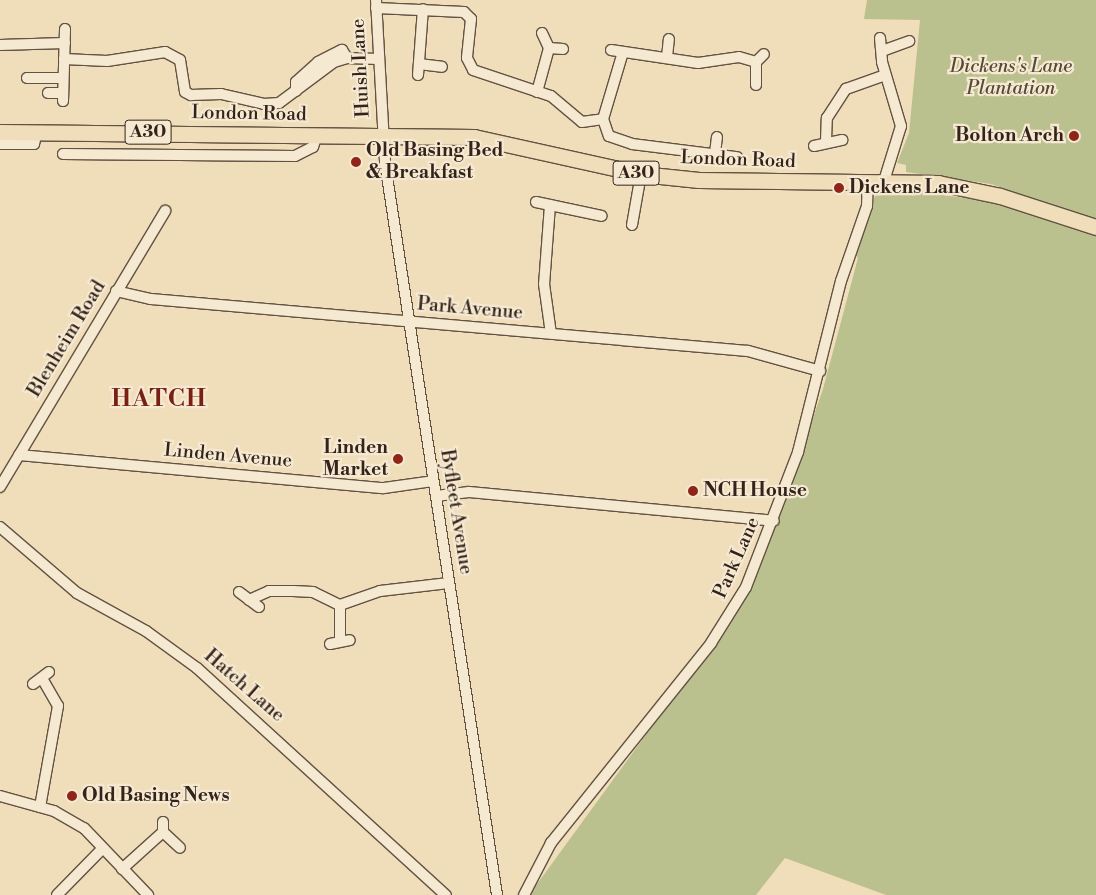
<!DOCTYPE html>
<html>
<head>
<meta charset="utf-8">
<style>
	body { margin:0 }
	#map { position:relative; width:1096px; height:895px; overflow:hidden; background:#f0ddba; font-family:"Libre Bodoni",serif }
	div>[style] { position:absolute }
	[style*='--x'] { left:calc(var(--x)*1px); top:calc(var(--y)*1px); width:calc(var(--w)*1px); rotate:calc(var(--a)*1deg) }
	.green>* { inset:0; background:#bbc08f }
	.roads { filter:drop-shadow(1px 0 #635242) drop-shadow(-1px 0 #635242) drop-shadow(0 1px #635242) drop-shadow(0 -1px #635242) }
	.minor>* { height:10px; margin:-5px; padding:0 5px; transform-origin:5px; border-radius:5px; background:#f5e9d2 }
	.primary>* { height:15px; margin:-7.5px; padding:0 7.5px; transform-origin:7.5px; border-radius:7.5px; background:#f0ddba }
	.dots>* { width:14px; height:14px; translate:-50% -50%; box-sizing:border-box; border:2px solid #f5e9d2; border-radius:50% }
	span { translate:-50% -50%; white-space:nowrap; text-align:center; line-height:1.15; -webkit-text-stroke:4.5px #f5e9d2; paint-order:stroke }
	.shield-label span { padding:1px 4px; background:#f5e9d2; border:1px solid; border-radius:4px; -webkit-text-stroke-width:0 }
	.shield-label { font-size:18px; color:#34231a; font-weight:700 }
	.park-label { font-size:19px; color:#564a37; font-style:italic }
	.street-label { font-size:19px; color:#34231a }
	.poi-label { font-size:19px; color:#34231a; font-weight:700 }
	.right { translate:-100% -50%; text-align:right }
	.left { translate:0 -50%; text-align:left }
	.district-label { font-size:24px; color:#7a1f14; font-weight:700; letter-spacing:1px }
</style>
</head>
<body>
<div id="map">
	<div class="green">
		<div style="clip-path:polygon(867px 0,1096px 0,1096px 895px,886px 895px,785px 858px,756px 895px,529px 895px,734px 614px,767px 549px,823px 389px,858px 258px,854px 253px,875px 196px,912px 191px,980px 200px,1050px 216px,1056px 207px,991px 184px,906px 172px,906px 165px,897px 163px,909px 133px,920px 20px,864px 19px)"></div>
	</div>
	<div class="roads">
		<div class="minor">
			<div style="--x:376;--y:0;--w:163;--a:86.8"></div>
			<div style="--x:385;--y:163;--w:741;--a:81.3"></div>
			<div style="--x:376;--y:8;--w:88;--a:2.6"></div>
			<div style="--x:464;--y:12;--w:10;--a:45"></div>
			<div style="--x:471;--y:19;--w:39;--a:96"></div>
			<div style="--x:467;--y:58;--w:13;--a:63"></div>
			<div style="--x:473;--y:70;--w:82;--a:18.4"></div>
			<div style="--x:551;--y:96;--w:40;--a:40"></div>
			<div style="--x:582;--y:122;--w:21;--a:-8"></div>
			<div style="--x:542;--y:33;--w:17;--a:65"></div>
			<div style="--x:549;--y:48;--w:14;--a:4"></div>
			<div style="--x:880;--y:38;--w:24;--a:85"></div>
			<div style="--x:882;--y:62;--w:67;--a:73.5"></div>
			<div style="--x:901;--y:126;--w:58;--a:107.2"></div>
			<div style="--x:0;--y:45;--w:65;--a:-1.8"></div>
			<div style="--x:611;--y:50;--w:88;--a:8.5"></div>
			<div style="--x:698;--y:63;--w:41;--a:-8.3"></div>
			<div style="--x:739;--y:57;--w:18;--a:16"></div>
			<div style="--x:882;--y:51;--w:29;--a:-20"></div>
			<div style="--x:623;--y:52;--w:70;--a:106.6"></div>
			<div style="--x:603;--y:119;--w:18;--a:71"></div>
			<div style="--x:609;--y:136;--w:24;--a:19"></div>
			<div style="--x:632;--y:144;--w:106;--a:7.1"></div>
			<div style="--x:667;--y:57;--w:18;--a:-84"></div>
			<div style="--x:64;--y:59;--w:43;--a:2.7"></div>
			<div style="--x:107;--y:61;--w:59;--a:-8.8"></div>
			<div style="--x:165;--y:52;--w:17;--a:28"></div>
			<div style="--x:180;--y:60;--w:32;--a:81"></div>
			<div style="--x:185;--y:92;--w:7;--a:27"></div>
			<div style="--x:191;--y:95;--w:30;--a:-2"></div>
			<div style="--x:221;--y:94;--w:44;--a:13.1"></div>
			<div style="--x:264;--y:104;--w:15;--a:-4"></div>
			<div style="--x:279;--y:103;--w:69;--a:-36.7"></div>
			<div style="--x:334;--y:62;--w:14;--a:-17"></div>
			<div style="--x:347;--y:58;--w:32;--a:2"></div>
			<div style="--x:419;--y:64;--w:23;--a:7"></div>
			<div style="--x:418;--y:75;--w:66;--a:-85.7"></div>
			<div style="--x:27;--y:78;--w:36;--a:0"></div>
			<div style="--x:756;--y:85;--w:23;--a:-90"></div>
			<div style="--x:756;--y:62;--w:11;--a:-45"></div>
			<div style="--x:296;--y:91;--w:9;--a:-90"></div>
			<div style="--x:296;--y:82;--w:30;--a:-42"></div>
			<div style="--x:318;--y:62;--w:27;--a:-27"></div>
			<div style="--x:342;--y:50;--w:9;--a:58"></div>
			<div style="--x:537;--y:92;--w:46;--a:-74.7"></div>
			<div style="--x:48;--y:93;--w:15;--a:0"></div>
			<div style="--x:63;--y:101;--w:72;--a:-88.4"></div>
			<div style="--x:826;--y:141;--w:23;--a:-88"></div>
			<div style="--x:827;--y:118;--w:35;--a:-57"></div>
			<div style="--x:846;--y:89;--w:41;--a:-19.7"></div>
			<div style="--x:0;--y:144;--w:34;--a:0"></div>
			<div style="--x:34;--y:144;--w:12;--a:-76"></div>
			<div style="--x:814;--y:146;--w:29;--a:-12"></div>
			<div style="--x:715;--y:153;--w:16;--a:-83"></div>
			<div style="--x:63;--y:154;--w:232;--a:0.5"></div>
			<div style="--x:295;--y:156;--w:20;--a:-27"></div>
			<div style="--x:313;--y:147;--w:13;--a:-72"></div>
			<div style="--x:536;--y:202;--w:67;--a:12"></div>
			<div style="--x:550;--y:205;--w:79;--a:94.3"></div>
			<div style="--x:544;--y:284;--w:50;--a:82"></div>
			<div style="--x:632;--y:225;--w:52;--a:-80"></div>
			<div style="--x:116;--y:291;--w:36;--a:13"></div>
			<div style="--x:151;--y:299;--w:599;--a:4.98"></div>
			<div style="--x:748;--y:351;--w:75;--a:15.5"></div>
			<div style="--x:19;--y:455;--w:366;--a:5.2"></div>
			<div style="--x:384;--y:488;--w:49;--a:-8.1"></div>
			<div style="--x:0;--y:487;--w:322;--a:-59.1"></div>
			<div style="--x:436;--y:496;--w:33;--a:-7"></div>
			<div style="--x:469;--y:492;--w:306;--a:5.4"></div>
			<div style="--x:0;--y:527;--w:101;--a:40.6"></div>
			<div style="--x:77;--y:593;--w:79;--a:28.8"></div>
			<div style="--x:146;--y:631;--w:63;--a:36"></div>
			<div style="--x:197;--y:668;--w:337;--a:42.4"></div>
			<div style="--x:239;--y:592;--w:25;--a:37"></div>
			<div style="--x:249;--y:600;--w:22;--a:-24"></div>
			<div style="--x:269;--y:591;--w:24;--a:0"></div>
			<div style="--x:293;--y:591;--w:20;--a:3"></div>
			<div style="--x:313;--y:592;--w:30;--a:26"></div>
			<div style="--x:340;--y:605;--w:42;--a:-19.3"></div>
			<div style="--x:380;--y:591;--w:69;--a:-6.6"></div>
			<div style="--x:340;--y:641;--w:36;--a:-90"></div>
			<div style="--x:330;--y:644;--w:20;--a:-11"></div>
			<div style="--x:33;--y:684;--w:20;--a:-37"></div>
			<div style="--x:0;--y:796;--w:56;--a:15.5"></div>
			<div style="--x:54;--y:811;--w:34;--a:30"></div>
			<div style="--x:84;--y:828;--w:93;--a:46.3"></div>
			<div style="--x:40;--y:807;--w:103;--a:-79.9"></div>
			<div style="--x:58;--y:706;--w:32;--a:-120"></div>
			<div style="--x:163;--y:822;--w:10;--a:90"></div>
			<div style="--x:163;--y:832;--w:23;--a:43"></div>
			<div style="--x:122;--y:869;--w:55;--a:-42.1"></div>
			<div style="--x:57;--y:895;--w:64;--a:-45.6"></div>
			<div style="--x:524;--y:895;--w:59;--a:-62.6"></div>
			<div style="--x:551;--y:843;--w:256;--a:-51.3"></div>
			<div style="--x:711;--y:643;--w:66;--a:-58"></div>
			<div style="--x:746;--y:587;--w:145;--a:-68.9"></div>
			<div style="--x:798;--y:452;--w:176;--a:-75.9"></div>
			<div style="--x:841;--y:281;--w:79;--a:-70.9"></div>
			<div style="--x:867;--y:206;--w:25;--a:-88"></div>
		</div>
		<div class="primary">
			<div style="--x:0;--y:132;--w:474;--a:0.6"></div>
			<div style="--x:474;--y:137;--w:171;--a:12.5"></div>
			<div style="--x:641;--y:174;--w:58;--a:5.9"></div>
			<div style="--x:699;--y:180;--w:239;--a:0.7"></div>
			<div style="--x:938;--y:183;--w:63;--a:11.8"></div>
			<div style="--x:1000;--y:196;--w:101;--a:17.9"></div>
		</div>
	</div>
	<div class="dots">
		<div style="left:1074px;top:136px;background:#8f2418"></div>
		<div style="left:356px;top:162px;background:#8f2418"></div>
		<div style="left:839px;top:188px;background:#8f2418"></div>
		<div style="left:398px;top:459px;background:#8f2418"></div>
		<div style="left:693px;top:491px;background:#8f2418"></div>
		<div style="left:72px;top:796px;background:#8f2418"></div>
	</div>
	<div class="shield-label">
		<span style="left:148px;top:132px">A30</span>
		<span style="left:636px;top:173px">A30</span>
	</div>
	<div class="park-label">
		<span style="left:1011px;top:78px">Dickens's Lane<br>Plantation</span>
	</div>
	<div class="street-label">
		<span style="left:361px;top:68px;rotate:-93deg">Huish Lane</span>
		<span style="left:249px;top:114px;rotate:1deg">London Road</span>
		<span style="left:738px;top:160px;rotate:2deg">London Road</span>
		<span style="left:470px;top:309px;rotate:5deg">Park Avenue</span>
		<span style="left:67px;top:339px;rotate:-59deg">Blenheim Road</span>
		<span style="left:228px;top:456px;rotate:5deg">Linden Avenue</span>
		<span style="left:456px;top:512px;rotate:81deg">Byfleet Avenue</span>
		<span style="left:737px;top:558px;rotate:-66deg">Park Lane</span>
		<span style="left:244px;top:686px;rotate:41deg">Hatch Lane</span>
	</div>
	<div class="poi-label">
		<span class="right" style="left:1064px;top:136px">Bolton Arch</span>
		<span class="left" style="left:366px;top:162px">Old Basing Bed<br>&amp; Breakfast</span>
		<span class="left" style="left:849px;top:188px">Dickens Lane</span>
		<span class="right" style="left:388px;top:459px">Linden<br>Market</span>
		<span class="left" style="left:703px;top:491px">NCH House</span>
		<span class="left" style="left:82px;top:796px">Old Basing News</span>
	</div>
	<div class="district-label">
		<span style="left:159px;top:400px">HATCH</span>
	</div>
</div>
</body>
</html>
